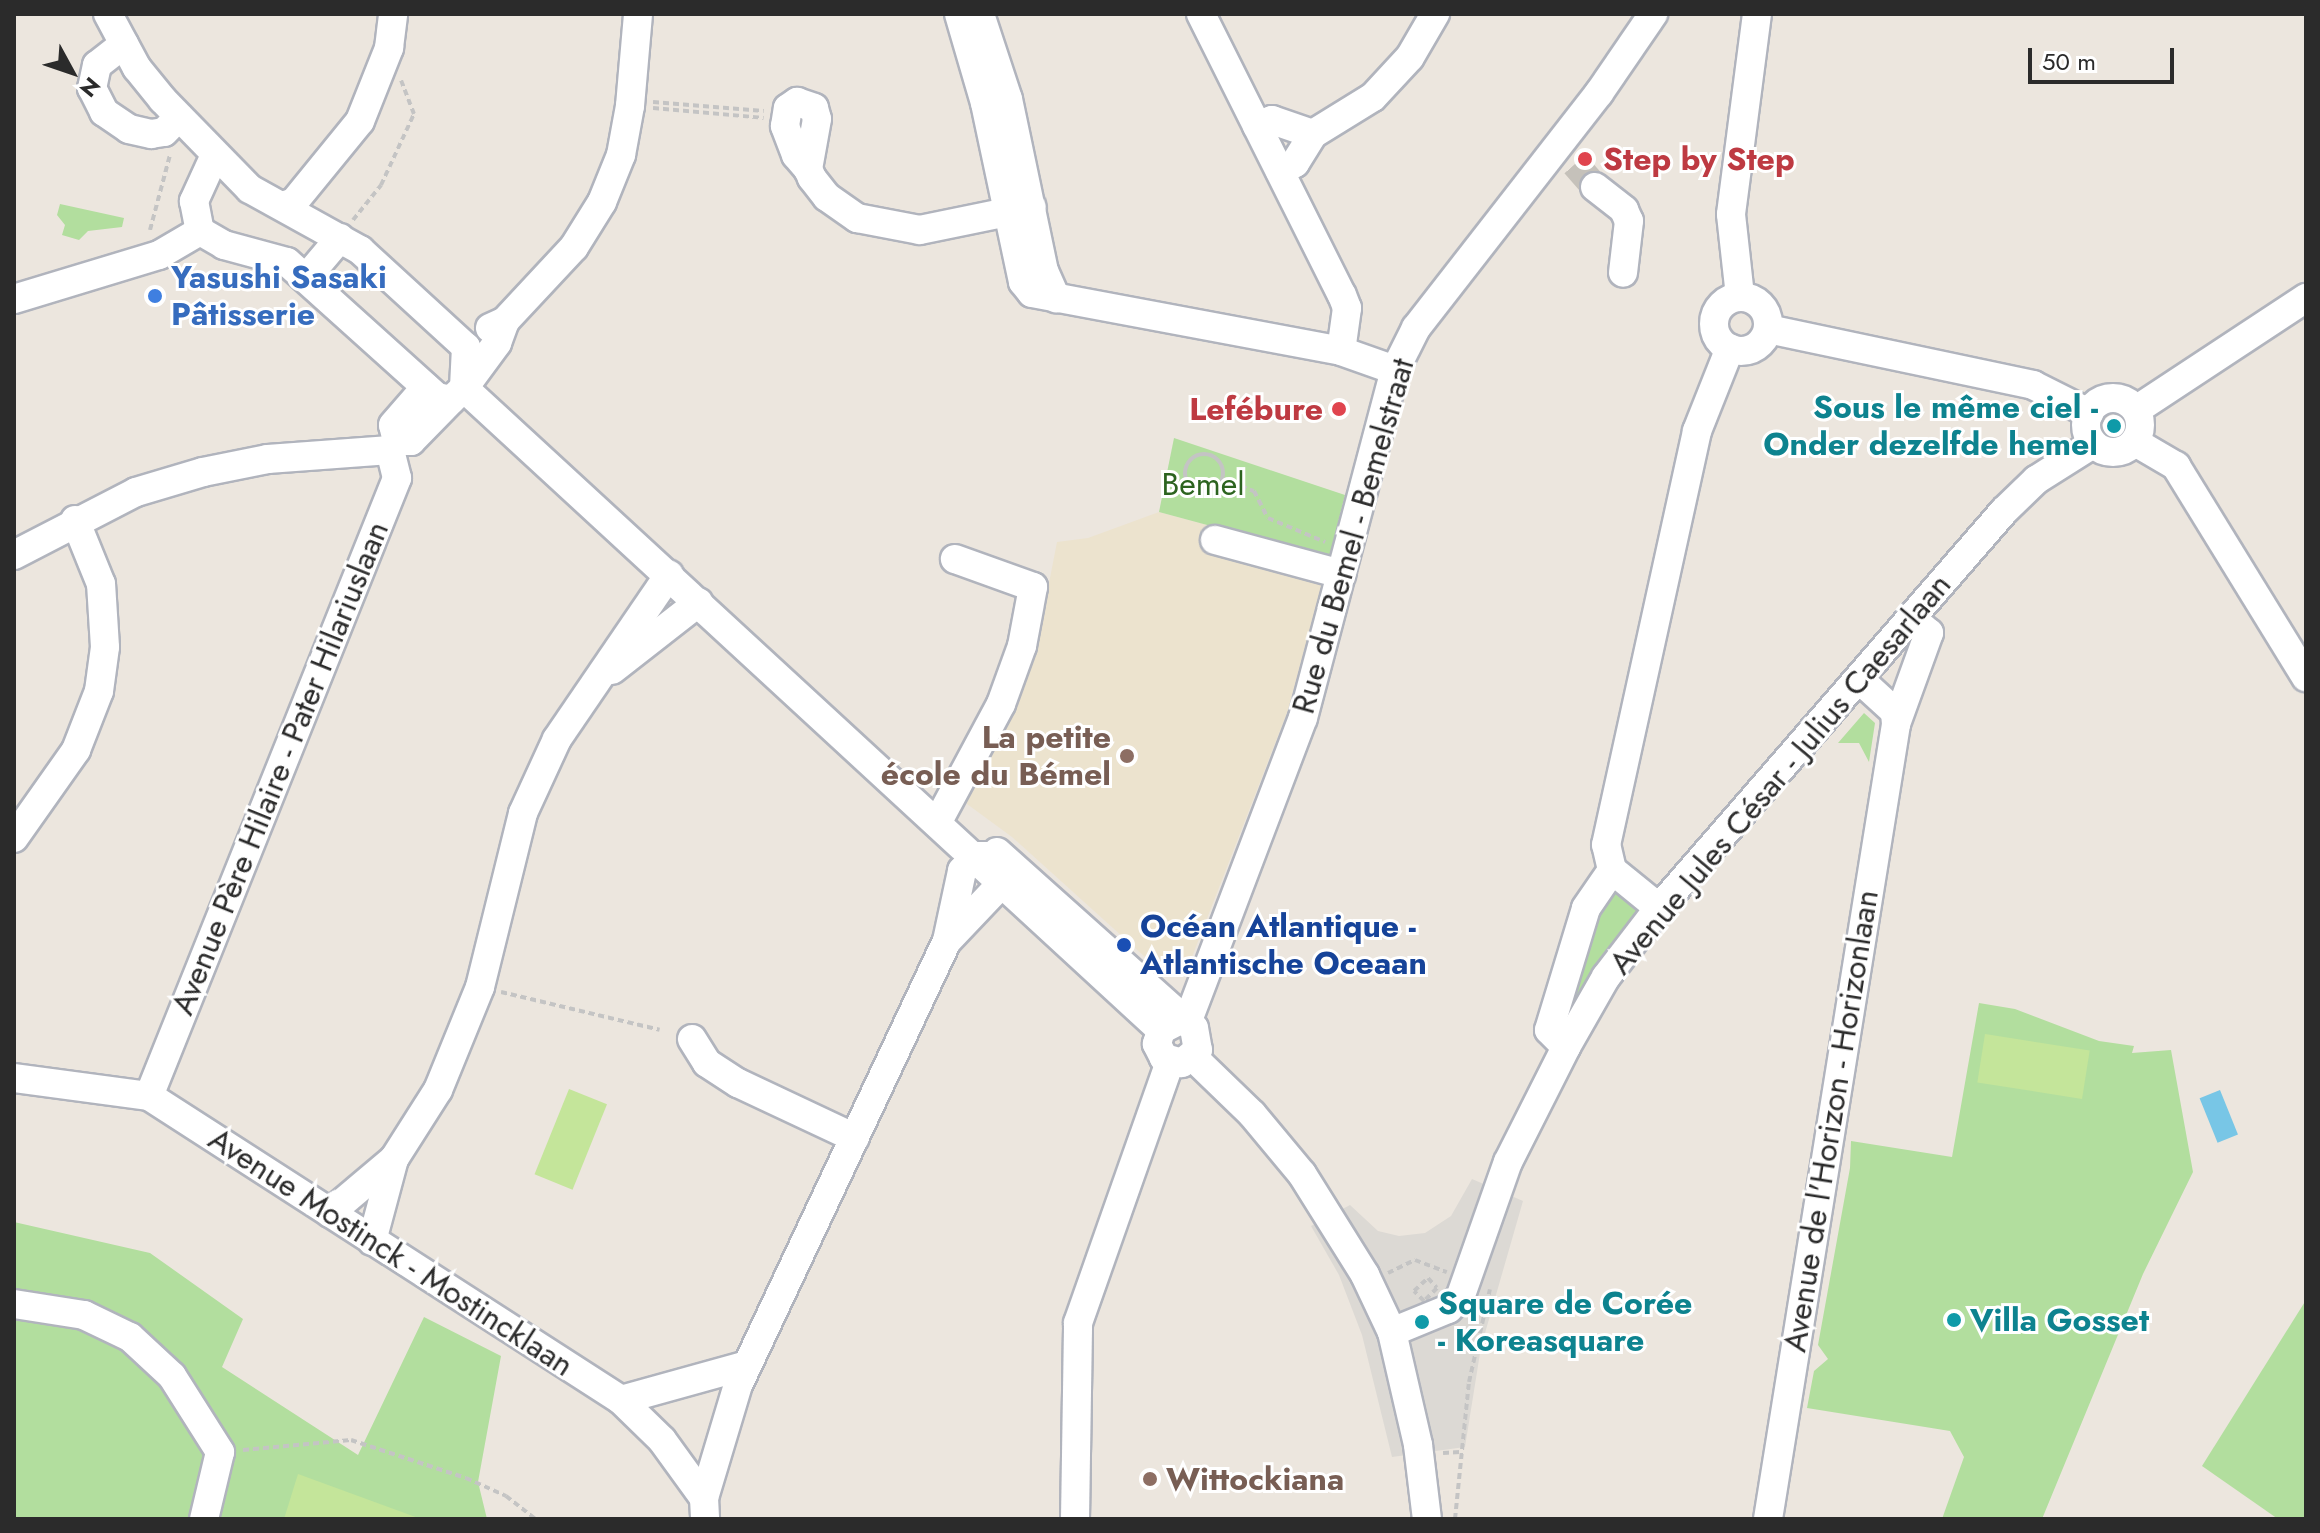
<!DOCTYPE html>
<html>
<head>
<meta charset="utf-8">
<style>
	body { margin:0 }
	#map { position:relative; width:2320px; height:1533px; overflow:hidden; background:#ece6de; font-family:Jost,sans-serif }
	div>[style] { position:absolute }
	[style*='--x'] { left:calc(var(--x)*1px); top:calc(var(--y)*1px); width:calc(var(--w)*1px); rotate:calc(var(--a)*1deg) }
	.education>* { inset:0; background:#ece3ce }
	.green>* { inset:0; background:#b2de9e }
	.pitch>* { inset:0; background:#c4e59a; transform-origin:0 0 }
	.plaza>* { inset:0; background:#dcd9d4 }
	.water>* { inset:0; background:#78c6e6; transform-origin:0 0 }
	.minor-tunnel>* { height:28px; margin-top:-14px; transform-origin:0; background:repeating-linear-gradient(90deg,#c5c1ba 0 28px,transparent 0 42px) }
	.path>* { height:4px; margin-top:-2px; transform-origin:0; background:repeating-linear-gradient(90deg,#c4c4c4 0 6px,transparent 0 10px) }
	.path>.ring { margin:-2px; padding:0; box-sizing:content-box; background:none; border:4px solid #c4c4c4; border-radius:50% }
	.roads { filter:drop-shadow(2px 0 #b1b4bd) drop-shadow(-2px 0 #b1b4bd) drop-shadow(0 2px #b1b4bd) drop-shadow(0 -2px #b1b4bd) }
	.minor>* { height:28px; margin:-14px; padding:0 14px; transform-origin:14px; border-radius:14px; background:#fff }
	.minor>.ring { margin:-14px; padding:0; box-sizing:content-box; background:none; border:28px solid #fff; border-radius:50% }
	.dots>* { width:22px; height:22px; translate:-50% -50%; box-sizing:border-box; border:4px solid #fff; border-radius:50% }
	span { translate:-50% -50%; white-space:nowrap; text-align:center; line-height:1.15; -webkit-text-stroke:6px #fff; paint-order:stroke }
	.health-label { font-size:32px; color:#be3a42; font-weight:700 }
	.left { translate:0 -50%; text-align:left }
	.right { translate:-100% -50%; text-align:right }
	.shop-label { font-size:32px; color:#366cbe; font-weight:700 }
	.culture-label { font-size:32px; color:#0d838f; font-weight:700 }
	.park-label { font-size:32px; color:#2c631f }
	.street-label { font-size:32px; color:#2b2b2b }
	.education-label { font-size:32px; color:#785e54; font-weight:700 }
	.transit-label { font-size:32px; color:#164399; font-weight:700 }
	.frame { position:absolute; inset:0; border:16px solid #2b2b2b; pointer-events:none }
	.north { position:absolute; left:32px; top:32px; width:80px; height:80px; -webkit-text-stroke:6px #fff; paint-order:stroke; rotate:130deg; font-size:22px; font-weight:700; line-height:32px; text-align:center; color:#2b2b2b }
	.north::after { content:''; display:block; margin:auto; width:28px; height:36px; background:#2b2b2b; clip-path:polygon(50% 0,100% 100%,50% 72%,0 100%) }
	.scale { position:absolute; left:2028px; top:48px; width:146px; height:36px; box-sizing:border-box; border:4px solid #2b2b2b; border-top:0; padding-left:10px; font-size:24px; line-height:28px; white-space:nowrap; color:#2b2b2b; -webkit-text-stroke:6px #fff; paint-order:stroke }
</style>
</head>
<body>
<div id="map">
	<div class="education">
		<div style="clip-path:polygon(1159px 512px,1329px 558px,1288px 710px,1192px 957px,1182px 971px,1165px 975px,1012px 837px,967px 804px,966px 795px,1026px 663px,1043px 614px,1057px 542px,1088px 538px)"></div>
	</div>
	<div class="green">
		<div style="clip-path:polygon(60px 204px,124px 218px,122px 227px,88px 231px,79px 240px,62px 235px,65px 225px,57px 215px)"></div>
		<div style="clip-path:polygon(1174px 438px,1345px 495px,1329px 558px,1159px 512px)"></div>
		<div style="clip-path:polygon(1864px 713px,1875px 723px,1869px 762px,1859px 743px,1838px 743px)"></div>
		<div style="clip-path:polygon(1612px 880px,1647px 907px,1563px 1033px,1598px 890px)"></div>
		<div style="clip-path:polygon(1979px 1003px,2015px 1009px,2099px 1041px,2134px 1046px,2132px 1053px,2171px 1050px,2193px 1172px,2143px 1274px,2042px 1519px,1942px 1519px,1964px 1457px,1950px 1431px,1807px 1408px,1814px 1371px,1828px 1359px,1818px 1345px,1850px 1168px,1851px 1141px,1952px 1157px)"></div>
		<div style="clip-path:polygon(14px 1222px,150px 1253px,243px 1319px,222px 1367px,358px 1455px,424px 1317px,501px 1356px,478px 1482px,487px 1519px,14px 1519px)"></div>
		<div style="clip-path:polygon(2306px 1300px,2306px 1519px,2278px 1519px,2202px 1466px)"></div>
	</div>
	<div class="pitch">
		<div style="left:1985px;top:1034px;width:106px;height:49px;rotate:9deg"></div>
		<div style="left:569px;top:1089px;width:41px;height:92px;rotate:22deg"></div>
		<div style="clip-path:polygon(298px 1474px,421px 1519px,284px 1519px)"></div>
	</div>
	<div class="plaza">
		<div style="clip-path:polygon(1472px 1179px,1523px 1201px,1481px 1347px,1465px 1447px,1392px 1457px,1362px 1335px,1339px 1275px,1311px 1226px,1350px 1205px,1378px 1231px,1399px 1236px,1425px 1233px,1451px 1216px)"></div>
	</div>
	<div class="water">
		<div style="left:2220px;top:1090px;width:48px;height:22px;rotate:68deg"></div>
	</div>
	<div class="minor-tunnel">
		<div style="--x:1575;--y:164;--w:30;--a:49"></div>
	</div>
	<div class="path">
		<div style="--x:653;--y:102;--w:111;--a:4.6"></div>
		<div style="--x:653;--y:108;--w:111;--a:5.1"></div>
		<div style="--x:353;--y:220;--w:45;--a:-51.3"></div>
		<div style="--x:381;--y:185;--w:78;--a:-65.1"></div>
		<div style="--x:414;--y:114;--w:36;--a:-111"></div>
		<div style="--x:150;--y:230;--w:78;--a:-75.1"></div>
		<div class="ring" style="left:1185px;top:454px;width:34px;height:34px"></div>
		<div style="--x:1222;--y:479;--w:34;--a:21"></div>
		<div style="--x:1254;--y:491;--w:30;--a:63"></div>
		<div style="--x:1268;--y:518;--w:62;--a:22.8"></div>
		<div style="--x:501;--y:992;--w:163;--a:13.4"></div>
		<div style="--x:1388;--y:1273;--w:30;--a:-26"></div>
		<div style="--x:1415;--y:1260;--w:34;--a:21"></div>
		<div style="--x:1428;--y:1278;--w:13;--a:48"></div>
		<div style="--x:1437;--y:1288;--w:18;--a:135"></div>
		<div style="--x:1424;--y:1301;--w:14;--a:-135"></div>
		<div style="--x:1414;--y:1291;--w:19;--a:-43"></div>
		<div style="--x:243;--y:1450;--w:108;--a:-5.3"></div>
		<div style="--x:351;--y:1440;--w:121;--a:18.3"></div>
		<div style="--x:466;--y:1478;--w:44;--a:24.2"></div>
		<div style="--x:506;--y:1496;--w:37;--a:38"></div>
		<div style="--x:1443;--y:1453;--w:17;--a:-3"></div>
		<div style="--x:1455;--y:1519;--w:138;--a:-84.2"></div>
		<div style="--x:1469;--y:1382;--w:95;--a:-77.3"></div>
	</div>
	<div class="roads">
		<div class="minor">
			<div style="--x:108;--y:14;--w:61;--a:61.8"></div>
			<div style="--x:137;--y:68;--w:41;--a:50.9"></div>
			<div style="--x:163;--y:100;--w:124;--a:45.7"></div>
			<div style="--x:250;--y:189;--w:126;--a:29"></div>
			<div style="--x:360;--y:250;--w:144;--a:42.5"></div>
			<div style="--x:466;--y:347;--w:41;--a:92.8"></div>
			<div style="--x:959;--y:14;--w:93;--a:73.7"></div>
			<div style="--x:985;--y:103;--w:183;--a:78"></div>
			<div style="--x:1023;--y:282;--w:14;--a:51"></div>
			<div style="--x:1032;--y:293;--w:314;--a:10.6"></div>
			<div style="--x:1341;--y:351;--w:57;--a:19.4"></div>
			<div style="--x:980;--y:14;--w:89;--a:71.8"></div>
			<div style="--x:1008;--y:99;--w:176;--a:78.2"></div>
			<div style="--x:1044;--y:271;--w:30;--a:66"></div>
			<div style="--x:1201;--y:14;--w:314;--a:63.4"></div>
			<div style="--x:1342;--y:295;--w:14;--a:69"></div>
			<div style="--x:1347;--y:308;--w:43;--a:97.9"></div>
			<div style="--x:124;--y:44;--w:34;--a:142"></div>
			<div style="--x:97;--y:65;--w:24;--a:102"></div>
			<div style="--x:92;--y:88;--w:27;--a:63"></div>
			<div style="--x:104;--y:112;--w:30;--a:34"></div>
			<div style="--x:129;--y:129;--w:23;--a:13"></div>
			<div style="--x:151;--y:134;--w:13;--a:-9"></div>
			<div style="--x:164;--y:132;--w:21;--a:-45"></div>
			<div style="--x:1257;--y:126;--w:16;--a:-22"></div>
			<div style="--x:1272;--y:120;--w:43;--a:18.9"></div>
			<div style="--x:215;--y:155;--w:51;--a:114.5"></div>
			<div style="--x:194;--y:201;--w:31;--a:79"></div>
			<div style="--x:200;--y:231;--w:28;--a:30"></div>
			<div style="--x:224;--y:245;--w:65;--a:15.1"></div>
			<div style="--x:287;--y:262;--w:202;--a:42"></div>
			<div style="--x:437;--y:397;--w:14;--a:12"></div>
			<div style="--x:451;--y:400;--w:18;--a:-43"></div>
			<div style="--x:464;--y:388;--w:56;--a:-53.7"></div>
			<div style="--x:497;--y:343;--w:23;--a:-70"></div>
			<div style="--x:808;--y:169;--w:18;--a:-131"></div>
			<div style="--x:796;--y:155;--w:31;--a:-111"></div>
			<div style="--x:785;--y:126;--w:18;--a:-81"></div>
			<div style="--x:788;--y:108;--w:11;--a:-34"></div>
			<div style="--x:797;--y:102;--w:18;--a:19"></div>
			<div style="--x:814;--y:108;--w:11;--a:75"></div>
			<div style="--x:817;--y:119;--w:51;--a:100.2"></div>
			<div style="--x:808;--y:169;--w:10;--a:66"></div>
			<div style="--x:812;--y:178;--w:24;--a:52"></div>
			<div style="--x:827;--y:197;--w:37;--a:35"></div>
			<div style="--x:857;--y:218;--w:64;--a:10.8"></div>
			<div style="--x:920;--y:230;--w:114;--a:-11.6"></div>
			<div style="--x:1280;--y:171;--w:17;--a:-28"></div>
			<div style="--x:1295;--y:163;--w:34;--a:-58"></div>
			<div style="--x:1313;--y:134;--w:70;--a:-31.7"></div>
			<div style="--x:1373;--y:97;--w:54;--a:-47.2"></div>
			<div style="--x:1410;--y:57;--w:50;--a:-59.8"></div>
			<div style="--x:1595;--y:187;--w:37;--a:38"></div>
			<div style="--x:1624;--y:210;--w:12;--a:66"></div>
			<div style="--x:1629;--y:221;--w:52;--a:96.6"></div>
			<div style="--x:282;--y:206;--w:13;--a:-18"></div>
			<div style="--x:294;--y:202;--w:104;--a:-50.8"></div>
			<div style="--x:360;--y:121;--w:79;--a:-68.3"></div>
			<div style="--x:389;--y:48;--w:34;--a:-83"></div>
			<div style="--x:307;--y:277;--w:51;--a:-49.8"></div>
			<div style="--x:1740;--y:296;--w:82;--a:-96.3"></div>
			<div style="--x:1731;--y:214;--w:202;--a:-82.6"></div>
			<div class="ring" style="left:1714px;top:297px;width:26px;height:26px"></div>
			<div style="--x:14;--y:299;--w:152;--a:-16.9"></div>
			<div style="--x:159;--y:255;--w:48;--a:-30.3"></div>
			<div style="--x:490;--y:328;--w:17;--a:-25"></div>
			<div style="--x:505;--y:321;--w:101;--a:-47"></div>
			<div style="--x:574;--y:247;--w:53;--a:-58.1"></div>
			<div style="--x:602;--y:202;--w:51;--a:-68"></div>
			<div style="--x:621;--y:155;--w:50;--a:-79.6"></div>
			<div style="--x:630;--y:106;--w:92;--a:-85"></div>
			<div style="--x:1768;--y:329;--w:271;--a:11.9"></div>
			<div style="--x:2033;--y:385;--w:63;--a:26.6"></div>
			<div style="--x:464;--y:388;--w:948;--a:42.65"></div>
			<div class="ring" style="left:2086px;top:398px;width:26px;height:26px"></div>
			<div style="--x:2136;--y:410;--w:204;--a:-33.4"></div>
			<div style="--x:397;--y:441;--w:14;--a:0"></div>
			<div style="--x:411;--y:441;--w:57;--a:-45.7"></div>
			<div style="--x:397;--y:441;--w:16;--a:-104"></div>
			<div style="--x:393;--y:425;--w:50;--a:-49"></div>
			<div style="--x:2135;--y:442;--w:48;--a:30.3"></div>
			<div style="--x:2176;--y:466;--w:248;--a:58.4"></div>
			<div style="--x:1215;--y:540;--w:131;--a:15.1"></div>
			<div style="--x:14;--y:555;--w:137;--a:-27.3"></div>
			<div style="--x:136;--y:492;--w:70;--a:-16.6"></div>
			<div style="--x:203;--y:472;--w:66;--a:-11.3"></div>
			<div style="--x:268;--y:459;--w:122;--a:-4.2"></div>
			<div style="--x:612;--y:670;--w:110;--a:-38"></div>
			<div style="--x:1896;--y:724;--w:97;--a:-70.1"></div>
			<div style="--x:1929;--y:633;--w:23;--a:-140"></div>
			<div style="--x:942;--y:814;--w:125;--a:-61.8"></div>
			<div style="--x:1001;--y:704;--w:62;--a:-70.1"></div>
			<div style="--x:1022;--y:646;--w:60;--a:-79.4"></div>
			<div style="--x:1033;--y:587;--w:83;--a:-160.3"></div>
			<div style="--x:14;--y:838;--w:108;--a:-54.8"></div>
			<div style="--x:76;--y:750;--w:63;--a:-68.7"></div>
			<div style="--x:99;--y:691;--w:44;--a:-82.2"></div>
			<div style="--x:105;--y:647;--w:63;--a:-93.6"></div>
			<div style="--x:101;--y:584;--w:69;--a:-112.1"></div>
			<div style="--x:997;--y:852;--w:264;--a:41.8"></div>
			<div style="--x:1194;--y:1028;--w:22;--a:80"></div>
			<div style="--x:1198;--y:1050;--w:21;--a:141"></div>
			<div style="--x:1182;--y:1063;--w:19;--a:-164"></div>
			<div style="--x:1164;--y:1058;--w:16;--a:-117"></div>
			<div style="--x:1157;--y:1044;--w:15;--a:-74"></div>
			<div style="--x:1161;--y:1030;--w:17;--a:-28"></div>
			<div style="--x:1659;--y:908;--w:60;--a:-141"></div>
			<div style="--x:1612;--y:870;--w:26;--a:-103"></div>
			<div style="--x:1606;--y:845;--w:424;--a:-77.6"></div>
			<div style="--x:1697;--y:431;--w:89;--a:-68.3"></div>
			<div style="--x:947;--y:941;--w:81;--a:-46.5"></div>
			<div style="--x:1187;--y:1023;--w:326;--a:-69.2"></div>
			<div style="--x:1303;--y:718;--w:360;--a:-75.2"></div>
			<div style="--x:1395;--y:370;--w:47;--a:-63.4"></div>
			<div style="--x:1416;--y:328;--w:298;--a:-52.1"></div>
			<div style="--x:1599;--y:93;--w:96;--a:-55.6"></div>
			<div style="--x:692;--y:1039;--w:28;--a:58"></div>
			<div style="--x:707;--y:1063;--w:37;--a:33"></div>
			<div style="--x:738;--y:1083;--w:129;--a:25.2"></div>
			<div style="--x:1566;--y:1047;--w:24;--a:-135"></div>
			<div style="--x:1549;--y:1030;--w:127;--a:-73.1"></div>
			<div style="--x:1586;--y:908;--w:46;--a:-55.6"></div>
			<div style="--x:1193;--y:1057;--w:82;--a:44"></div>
			<div style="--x:1252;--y:1114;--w:78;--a:50.2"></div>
			<div style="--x:1302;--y:1174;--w:119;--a:58"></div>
			<div style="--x:1365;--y:1275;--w:63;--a:64.7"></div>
			<div style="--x:1392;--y:1332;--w:116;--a:77"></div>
			<div style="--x:1418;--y:1445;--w:75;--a:83.1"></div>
			<div style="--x:14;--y:1078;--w:136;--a:7.6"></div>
			<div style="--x:149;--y:1096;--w:561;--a:32.78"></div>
			<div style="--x:621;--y:1400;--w:57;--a:44.3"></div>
			<div style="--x:662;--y:1440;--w:72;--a:54.1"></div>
			<div style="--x:704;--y:1498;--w:21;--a:87"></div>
			<div style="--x:149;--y:1096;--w:666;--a:-68.13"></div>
			<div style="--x:397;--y:478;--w:29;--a:-104"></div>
			<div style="--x:390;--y:450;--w:11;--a:-52"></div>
			<div style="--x:330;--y:1213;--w:84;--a:-40.2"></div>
			<div style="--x:394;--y:1159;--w:82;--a:-57.5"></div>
			<div style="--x:438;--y:1090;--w:111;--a:-67.8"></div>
			<div style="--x:480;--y:987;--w:179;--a:-76.1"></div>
			<div style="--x:523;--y:813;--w:81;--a:-65.3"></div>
			<div style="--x:557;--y:739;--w:199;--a:-55.7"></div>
			<div style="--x:372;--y:1241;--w:85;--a:-75"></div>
			<div style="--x:14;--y:1304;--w:71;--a:8.9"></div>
			<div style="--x:84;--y:1315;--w:51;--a:25.6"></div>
			<div style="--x:130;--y:1337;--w:57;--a:42.9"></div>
			<div style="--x:172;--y:1376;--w:90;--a:57.7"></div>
			<div style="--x:220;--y:1452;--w:69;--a:103.4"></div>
			<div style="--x:1392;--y:1332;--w:61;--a:-22.3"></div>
			<div style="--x:1448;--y:1309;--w:16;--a:-43"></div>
			<div style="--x:1460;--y:1298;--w:144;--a:-70.6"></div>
			<div style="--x:1508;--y:1162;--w:129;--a:-63.2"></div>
			<div style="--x:1566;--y:1047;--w:81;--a:-60.3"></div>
			<div style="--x:1606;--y:977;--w:87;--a:-52.5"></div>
			<div style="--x:1659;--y:908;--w:526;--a:-49.01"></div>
			<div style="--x:2004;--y:511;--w:45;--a:-44.1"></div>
			<div style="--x:2036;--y:480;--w:67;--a:-32.3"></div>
			<div style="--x:621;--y:1400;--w:131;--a:-15.5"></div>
			<div style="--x:704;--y:1498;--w:118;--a:-73.3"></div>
			<div style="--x:738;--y:1385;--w:491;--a:-64.8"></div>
			<div style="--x:947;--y:941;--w:72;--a:-77.9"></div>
			<div style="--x:962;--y:871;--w:20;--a:-49"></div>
			<div style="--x:975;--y:856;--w:19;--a:0"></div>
			<div style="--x:1075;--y:1519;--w:196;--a:-89.1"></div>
			<div style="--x:1078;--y:1323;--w:277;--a:-70.6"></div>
			<div style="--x:1768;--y:1519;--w:805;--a:-80.85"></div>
			<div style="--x:1896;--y:724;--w:12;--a:-95"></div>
			<div style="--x:1895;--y:712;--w:49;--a:-137.5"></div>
		</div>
	</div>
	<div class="dots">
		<div style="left:1585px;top:159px;background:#e0444e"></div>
		<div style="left:155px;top:296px;background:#3f7fe0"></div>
		<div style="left:1339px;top:409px;background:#e0444e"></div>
		<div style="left:2114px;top:426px;background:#0f9aa8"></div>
		<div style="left:1127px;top:756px;background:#8d6e63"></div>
		<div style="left:1124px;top:945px;background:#1a4fb4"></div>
		<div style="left:1954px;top:1320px;background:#0f9aa8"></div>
		<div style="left:1422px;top:1322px;background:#0f9aa8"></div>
		<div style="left:1150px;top:1479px;background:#8d6e63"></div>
	</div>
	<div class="health-label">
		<span class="left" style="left:1603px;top:159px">Step by Step</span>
		<span class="right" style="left:1323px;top:409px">Lefébure</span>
	</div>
	<div class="shop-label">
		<span class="left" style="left:171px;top:296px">Yasushi Sasaki<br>Pâtisserie</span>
	</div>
	<div class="culture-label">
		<span class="right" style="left:2098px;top:426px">Sous le même ciel -<br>Onder dezelfde hemel</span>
		<span class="left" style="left:1438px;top:1322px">Square de Corée<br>- Koreasquare</span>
		<span class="left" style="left:1970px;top:1320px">Villa Gosset</span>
	</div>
	<div class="park-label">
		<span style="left:1203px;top:484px">Bemel</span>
	</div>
	<div class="street-label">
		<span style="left:1353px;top:536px;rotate:-74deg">Rue du Bemel - Bemelstraat</span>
		<span style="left:280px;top:768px;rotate:-68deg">Avenue Père Hilaire - Pater Hilariuslaan</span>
		<span style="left:1780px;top:774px;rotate:-50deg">Avenue Jules César - Julius Caesarlaan</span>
		<span style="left:1831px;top:1121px;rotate:-81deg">Avenue de l'Horizon - Horizonlaan</span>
		<span style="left:391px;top:1252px;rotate:33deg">Avenue Mostinck - Mostincklaan</span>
	</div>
	<div class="education-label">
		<span class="right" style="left:1111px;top:756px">La petite<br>école du Bémel</span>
		<span class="left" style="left:1166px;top:1479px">Wittockiana</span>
	</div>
	<div class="transit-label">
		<span class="left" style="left:1140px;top:945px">Océan Atlantique -<br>Atlantische Oceaan</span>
	</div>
	<div class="frame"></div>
	<div class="north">N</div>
	<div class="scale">50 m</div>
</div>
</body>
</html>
